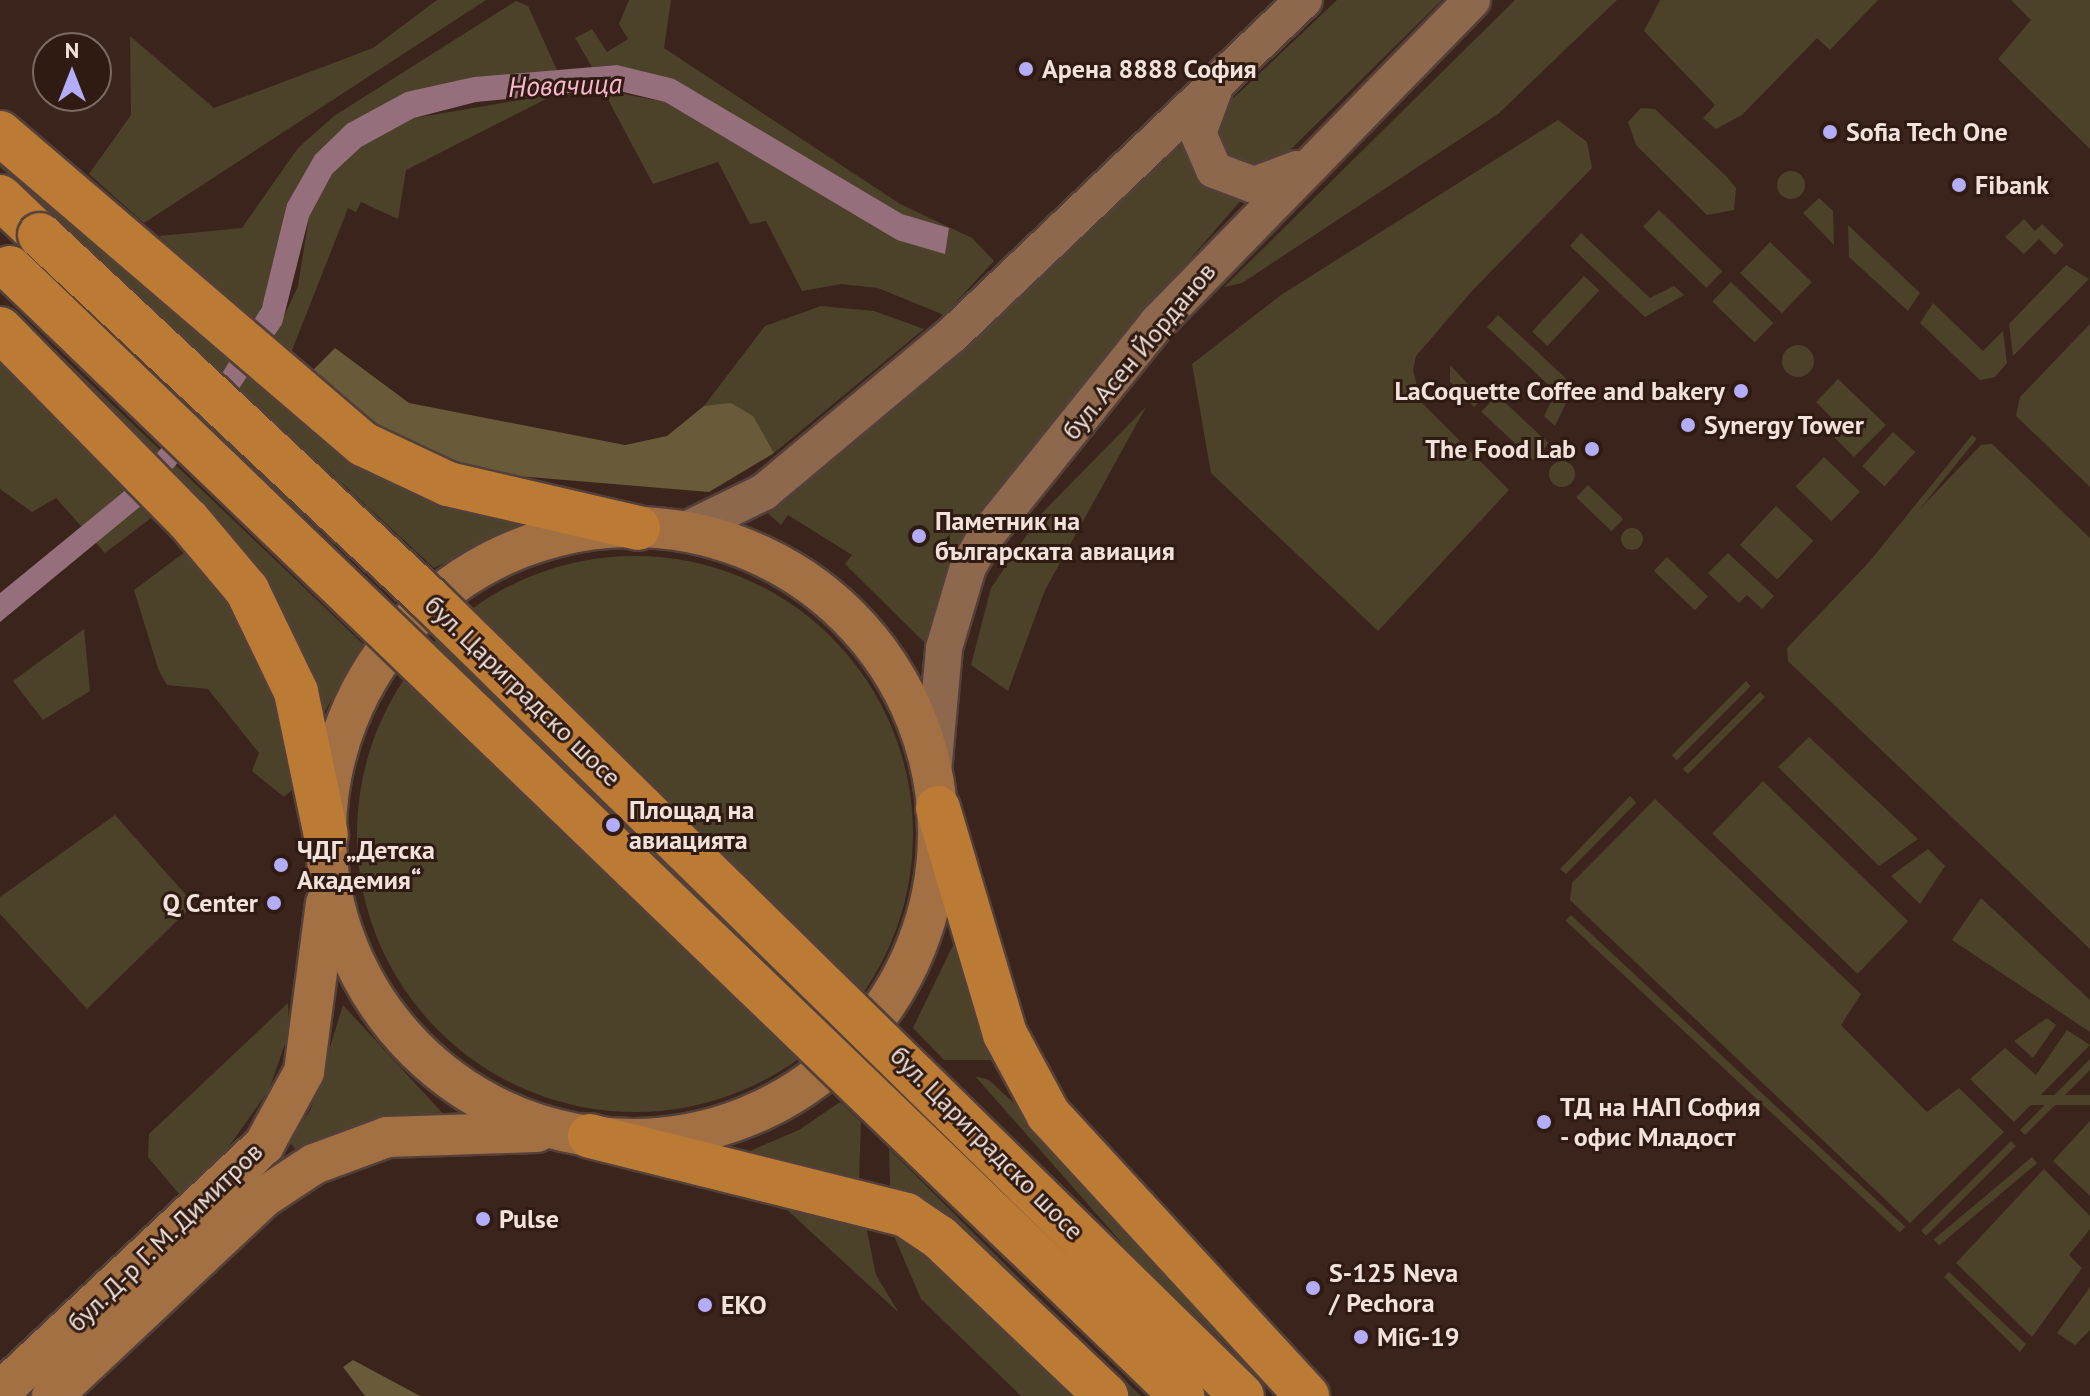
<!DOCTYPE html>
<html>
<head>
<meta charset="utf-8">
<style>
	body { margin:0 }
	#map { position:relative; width:2090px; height:1396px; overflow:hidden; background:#3b241c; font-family:"PT Sans",sans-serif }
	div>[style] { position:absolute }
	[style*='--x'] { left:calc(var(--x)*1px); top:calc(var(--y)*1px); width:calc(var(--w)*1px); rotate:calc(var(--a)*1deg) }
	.green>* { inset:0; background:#4c422a; transform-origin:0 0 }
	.round { border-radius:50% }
	.forest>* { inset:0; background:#695b3a }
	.water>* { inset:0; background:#956f7c }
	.roads { filter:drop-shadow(2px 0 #534039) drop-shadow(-2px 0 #534039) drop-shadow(0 2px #534039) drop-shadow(0 -2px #534039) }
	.secondary>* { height:36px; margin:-18px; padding:0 18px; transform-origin:18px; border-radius:18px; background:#8e684c }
	.primary>* { height:40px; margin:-20px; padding:0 20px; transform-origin:20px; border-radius:20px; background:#a27042 }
	.primary>.ring { margin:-20px; padding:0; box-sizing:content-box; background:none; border:40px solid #a27042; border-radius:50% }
	.highway>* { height:44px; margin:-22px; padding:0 22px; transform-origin:22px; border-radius:22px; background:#bc7b35 }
	.bridges { filter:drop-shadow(2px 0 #534039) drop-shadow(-2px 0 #534039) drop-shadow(0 2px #534039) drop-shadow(0 -2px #534039) }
	.highway-bridge>* { height:44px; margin:-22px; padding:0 22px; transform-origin:22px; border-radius:22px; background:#bc7b35 }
	.dots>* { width:22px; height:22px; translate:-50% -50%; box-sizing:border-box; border:4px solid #301b12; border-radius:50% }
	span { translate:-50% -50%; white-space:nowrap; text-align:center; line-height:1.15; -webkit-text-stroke:6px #301b12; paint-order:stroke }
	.poi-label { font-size:26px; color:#f1e2dc; font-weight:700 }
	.left { translate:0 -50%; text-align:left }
	.right { translate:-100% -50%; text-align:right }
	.street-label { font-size:26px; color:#f1e2dc }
	.water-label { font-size:28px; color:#fab8cf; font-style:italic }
	.north { position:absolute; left:32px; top:32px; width:80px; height:80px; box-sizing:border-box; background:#301b12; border:2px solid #7d6b63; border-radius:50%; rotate:0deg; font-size:22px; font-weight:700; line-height:32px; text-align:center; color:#f1e2dc }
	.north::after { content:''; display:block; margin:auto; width:28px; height:36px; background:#b3adf9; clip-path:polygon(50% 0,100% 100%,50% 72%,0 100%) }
</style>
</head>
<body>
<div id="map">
	<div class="green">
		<div style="clip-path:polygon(437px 0,486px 0,144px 223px,89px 174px,131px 115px,130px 36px,214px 108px,373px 48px)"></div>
		<div style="clip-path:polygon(629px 0,671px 0,664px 48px,900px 204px,972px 238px,994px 261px,944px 315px,878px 288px,841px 284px,802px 291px,766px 221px,750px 224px,718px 162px,653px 184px,603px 90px,665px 102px,897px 240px,949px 228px,902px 214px,617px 65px,592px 67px,575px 38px,592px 29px,607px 52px,628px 39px,619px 24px)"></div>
		<div style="clip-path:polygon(1337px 0,1442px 0,1279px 161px,1256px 169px,1231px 165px,1213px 135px,1222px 109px)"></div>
		<div style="clip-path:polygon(1515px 0,1617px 0,1498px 114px,1242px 283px,1224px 287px)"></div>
		<div style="clip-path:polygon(1660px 0,1878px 0,1830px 50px,1817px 38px,1742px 115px,1716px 129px,1703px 118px,1715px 105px,1644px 31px)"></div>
		<div style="clip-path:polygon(2011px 0,2090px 0,2090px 149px,1998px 59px,2031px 20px)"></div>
		<div style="clip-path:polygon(516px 1px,528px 6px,557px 70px,406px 92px,287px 204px,274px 277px,255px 322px,159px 236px,242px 228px,298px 148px,334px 116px)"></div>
		<div style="clip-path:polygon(556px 94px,406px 170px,398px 219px,361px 202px,356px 212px,348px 208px,291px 353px,274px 338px,298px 286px,309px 217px,332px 174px,361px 147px,414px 118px)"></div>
		<div style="clip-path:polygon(1641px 108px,1655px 109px,1727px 177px,1736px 188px,1734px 210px,1707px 215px,1636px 145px,1628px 122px)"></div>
		<div style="clip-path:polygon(1558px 120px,1587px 142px,1592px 168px,1471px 292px,1416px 356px,1413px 370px,1421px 402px,1509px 490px,1378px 631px,1211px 473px,1192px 364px,1281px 295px)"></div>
		<div style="clip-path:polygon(1182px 145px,1212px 187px,1242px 199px,1126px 333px,931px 649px,845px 564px,852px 555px,788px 515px,781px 525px,764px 510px,960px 353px)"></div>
		<div style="clip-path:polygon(0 150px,288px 399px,520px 527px,434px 568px,0 167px)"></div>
		<div class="round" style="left:1777px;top:171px;width:28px;height:28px"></div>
		<div style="clip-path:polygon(1819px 198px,1833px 211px,1834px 245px,1803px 213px)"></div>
		<div style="left:1659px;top:210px;width:88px;height:23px;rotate:44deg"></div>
		<div style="clip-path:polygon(2024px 219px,2035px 231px,2042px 224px,2064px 245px,2055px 255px,2039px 239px,2024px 254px,2005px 237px)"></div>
		<div style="clip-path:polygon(1848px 225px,1920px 293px,1908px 311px,1849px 257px)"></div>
		<div style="clip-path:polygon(1581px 233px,1650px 298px,1674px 286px,1684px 295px,1645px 317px,1570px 246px)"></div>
		<div style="left:1770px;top:242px;width:58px;height:43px;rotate:44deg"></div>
		<div style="clip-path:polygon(2066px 265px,2089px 279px,2013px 356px,2009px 324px)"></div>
		<div style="left:1584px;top:276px;width:21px;height:76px;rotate:43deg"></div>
		<div style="left:1731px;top:282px;width:59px;height:27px;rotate:44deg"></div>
		<div style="clip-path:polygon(0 297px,363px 644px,325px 711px,128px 430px)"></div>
		<div style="clip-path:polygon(1933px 303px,1983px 351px,2003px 331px,2007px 363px,1995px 377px,1980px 380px,1920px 323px)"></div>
		<div style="clip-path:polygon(821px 306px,874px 311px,924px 329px,774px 453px,752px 416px,704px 406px,765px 326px)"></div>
		<div style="clip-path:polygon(1498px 315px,1574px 386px,1555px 426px,1544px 416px,1556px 392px,1487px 327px)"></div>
		<div style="clip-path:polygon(2090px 324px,2090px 487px,2016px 416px,2020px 397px)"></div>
		<div class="round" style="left:1782px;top:345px;width:32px;height:32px"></div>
		<div style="clip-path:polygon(0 361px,151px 518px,105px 553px,56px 498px,32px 512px,0 489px)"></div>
		<div style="clip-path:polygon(1450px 365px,1482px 399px,1474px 407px,1450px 382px)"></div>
		<div style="clip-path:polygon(1838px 379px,1886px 425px,1854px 457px,1823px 426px,1831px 417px,1816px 402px)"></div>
		<div style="left:1497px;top:395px;width:71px;height:23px;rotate:43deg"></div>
		<div style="clip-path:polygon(1146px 407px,1045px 590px,1008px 691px,971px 665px,991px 588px,1041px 514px)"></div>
		<div style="left:1893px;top:432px;width:30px;height:46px;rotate:42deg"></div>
		<div style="left:1972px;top:435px;width:6px;height:282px;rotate:39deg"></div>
		<div style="clip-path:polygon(1992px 444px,2090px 538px,2090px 949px,1788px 661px,1787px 648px,1981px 445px)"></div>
		<div style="left:1824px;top:457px;width:50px;height:41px;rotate:44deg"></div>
		<div class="round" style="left:1549px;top:461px;width:26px;height:26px"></div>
		<div style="left:1588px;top:485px;width:49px;height:17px;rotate:44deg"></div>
		<div style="left:1776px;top:506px;width:51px;height:53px;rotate:43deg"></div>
		<div class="round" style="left:1621px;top:528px;width:22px;height:22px"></div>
		<div style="clip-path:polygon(185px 552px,224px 595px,274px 692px,292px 790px,284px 797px,252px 771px,259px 753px,208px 689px,167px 685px,159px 671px,134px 590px)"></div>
		<div style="clip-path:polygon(1728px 553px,1774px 596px,1762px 609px,1747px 595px,1739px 603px,1708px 573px)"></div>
		<div class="round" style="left:357px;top:556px;width:556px;height:556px"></div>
		<div style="left:1667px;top:557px;width:57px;height:19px;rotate:44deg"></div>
		<div style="clip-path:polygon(84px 629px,90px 691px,43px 720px,13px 681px)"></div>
		<div style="left:1746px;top:681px;width:7px;height:105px;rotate:45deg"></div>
		<div style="left:1760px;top:692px;width:7px;height:109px;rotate:45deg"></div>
		<div style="clip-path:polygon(1809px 737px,1918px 839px,1879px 866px,1778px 767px)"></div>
		<div style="left:1763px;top:781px;width:202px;height:73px;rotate:44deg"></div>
		<div style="clip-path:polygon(1630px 796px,1636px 803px,1566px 874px,1560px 869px)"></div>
		<div style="clip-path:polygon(1655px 799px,1861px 994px,1841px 1025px,1927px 1112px,1959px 1088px,2004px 1132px,1910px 1223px,1570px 900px,1572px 883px)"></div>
		<div style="clip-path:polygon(115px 815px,194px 904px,87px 1009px,0 914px,0 897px)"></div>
		<div style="clip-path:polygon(1928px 849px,1945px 866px,1920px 904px,1891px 876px)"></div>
		<div style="clip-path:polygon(1981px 898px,2090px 1000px,2090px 1032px,1952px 940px)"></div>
		<div style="left:1571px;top:915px;width:457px;height:8px;rotate:43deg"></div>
		<div style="clip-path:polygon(957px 937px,997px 1060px,944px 1060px,913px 1028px)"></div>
		<div style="clip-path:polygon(288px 1003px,289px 1032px,269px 1090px,220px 1159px,179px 1194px,148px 1157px,149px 1134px)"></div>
		<div style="clip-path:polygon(343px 1005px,447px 1118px,301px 1155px,289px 1142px,311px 1109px)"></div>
		<div style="clip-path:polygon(2047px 1018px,2056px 1025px,2033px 1058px,2014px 1041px)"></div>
		<div style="clip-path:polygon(2067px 1030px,2090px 1045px,2014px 1122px,1970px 1079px,2005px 1048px,2036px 1075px)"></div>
		<div style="clip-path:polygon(2090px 1059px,2090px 1070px,2025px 1135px,2020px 1130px)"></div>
		<div style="clip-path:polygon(975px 1076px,989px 1080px,1014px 1103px,1279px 1396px,1129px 1251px)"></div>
		<div style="left:2090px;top:1095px;width:10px;height:72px;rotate:90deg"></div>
		<div style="clip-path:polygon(840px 1102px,861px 1122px,859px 1179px,729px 1160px,799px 1130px)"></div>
		<div style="clip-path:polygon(2090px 1121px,2090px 1196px,2053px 1161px)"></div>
		<div style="left:2011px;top:1141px;width:7px;height:127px;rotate:45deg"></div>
		<div style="clip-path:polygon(889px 1149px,1029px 1288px,1141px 1396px,1126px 1396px,911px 1196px,890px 1186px)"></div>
		<div style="left:2032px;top:1157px;width:8px;height:128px;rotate:50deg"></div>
		<div style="clip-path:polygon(2044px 1169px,2090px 1216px,2090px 1229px,2069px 1255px,2082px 1268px,2032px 1337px,1956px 1263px)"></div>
		<div style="clip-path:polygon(770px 1194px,863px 1211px,876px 1275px,899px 1313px)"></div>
		<div style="clip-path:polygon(888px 1222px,1090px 1396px,1021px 1396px,921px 1299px)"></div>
		<div style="clip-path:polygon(1949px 1272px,2026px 1344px,2020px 1352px,1944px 1277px)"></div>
		<div style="clip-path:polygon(2090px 1287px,2090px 1330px,2075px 1345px,2057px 1333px)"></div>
	</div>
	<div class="forest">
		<div style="clip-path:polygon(335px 348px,409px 403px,625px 445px,667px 436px,704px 406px,731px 403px,753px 416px,774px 453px,709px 492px,493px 474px,444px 462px,360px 414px,312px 371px)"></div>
		<div style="clip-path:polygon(353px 1360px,420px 1396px,365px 1396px,343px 1367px)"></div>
	</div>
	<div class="water">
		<div style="clip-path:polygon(617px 65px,674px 79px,902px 214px,949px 228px,945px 254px,897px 240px,665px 102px,611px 89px,476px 102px,414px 118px,361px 147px,332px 174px,309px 217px,282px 324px,234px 396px,142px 505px,0 622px,0 593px,127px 489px,217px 382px,262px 307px,287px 204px,315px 155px,347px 124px,406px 92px,474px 77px)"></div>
	</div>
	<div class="roads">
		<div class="secondary">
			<div style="--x:1214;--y:90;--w:46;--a:110.4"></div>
			<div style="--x:1198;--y:133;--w:40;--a:66.6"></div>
			<div style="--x:1214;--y:170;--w:43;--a:20.6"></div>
			<div style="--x:1254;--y:185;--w:46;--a:-20.4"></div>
			<div style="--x:682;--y:532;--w:91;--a:-26"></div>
			<div style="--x:764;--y:492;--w:245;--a:-39.9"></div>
			<div style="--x:952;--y:335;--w:486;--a:-43.6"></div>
			<div style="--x:933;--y:772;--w:124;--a:-84.9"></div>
			<div style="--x:944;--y:648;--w:84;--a:-73.5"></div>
			<div style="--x:968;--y:567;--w:34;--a:-60"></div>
			<div style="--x:985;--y:537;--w:275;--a:-51.2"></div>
			<div style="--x:1157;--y:323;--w:451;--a:-45.7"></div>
		</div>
		<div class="primary">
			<div class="ring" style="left:326px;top:527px;width:572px;height:572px"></div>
			<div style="--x:0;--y:1392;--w:362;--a:-43.1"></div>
			<div style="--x:264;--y:1145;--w:83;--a:-61.3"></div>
			<div style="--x:304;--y:1072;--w:170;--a:-82.6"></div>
			<div style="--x:52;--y:1396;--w:291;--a:-43.2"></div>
			<div style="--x:264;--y:1197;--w:60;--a:-33.4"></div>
			<div style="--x:314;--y:1164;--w:78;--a:-20.3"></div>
			<div style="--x:387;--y:1137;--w:150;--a:-1.9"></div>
		</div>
		<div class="highway">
			<div style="--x:0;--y:133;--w:478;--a:40.6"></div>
			<div style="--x:363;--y:444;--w:94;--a:25.2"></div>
			<div style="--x:448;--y:484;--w:195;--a:13"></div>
			<div style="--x:0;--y:197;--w:55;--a:43.5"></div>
			<div style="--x:0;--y:329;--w:268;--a:45.5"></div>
			<div style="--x:188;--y:520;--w:92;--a:49.9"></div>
			<div style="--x:247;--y:590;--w:113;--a:64.3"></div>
			<div style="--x:296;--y:692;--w:146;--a:78.2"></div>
			<div style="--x:938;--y:808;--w:236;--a:73.5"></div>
			<div style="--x:1005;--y:1034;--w:91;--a:61.7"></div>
			<div style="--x:1048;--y:1114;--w:383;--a:47.4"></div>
			<div style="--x:590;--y:1136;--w:326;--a:14"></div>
			<div style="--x:906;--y:1215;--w:40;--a:34"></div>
			<div style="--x:939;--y:1237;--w:231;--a:43.6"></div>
		</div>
	</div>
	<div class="bridges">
		<div class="highway-bridge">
			<div style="--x:40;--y:235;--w:530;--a:43.09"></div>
			<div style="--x:427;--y:597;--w:1141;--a:44.43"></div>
			<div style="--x:10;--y:268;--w:1627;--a:43.9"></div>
		</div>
	</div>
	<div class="dots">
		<div style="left:1026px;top:69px;background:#b3adf9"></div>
		<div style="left:1830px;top:132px;background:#b3adf9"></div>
		<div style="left:1959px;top:185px;background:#b3adf9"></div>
		<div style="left:1741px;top:391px;background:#b3adf9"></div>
		<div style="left:1688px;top:425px;background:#b3adf9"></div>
		<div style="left:1592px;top:449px;background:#b3adf9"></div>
		<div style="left:919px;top:536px;background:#b3adf9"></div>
		<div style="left:613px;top:825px;background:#b3adf9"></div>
		<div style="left:281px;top:865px;background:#b3adf9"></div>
		<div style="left:274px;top:903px;background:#b3adf9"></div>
		<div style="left:1544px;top:1122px;background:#b3adf9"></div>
		<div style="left:483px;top:1219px;background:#b3adf9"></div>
		<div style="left:1313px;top:1288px;background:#b3adf9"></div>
		<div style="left:705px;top:1305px;background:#b3adf9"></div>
		<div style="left:1361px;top:1337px;background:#b3adf9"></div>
	</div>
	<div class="poi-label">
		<span class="left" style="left:1042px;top:69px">Арена 8888 София</span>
		<span class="left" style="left:1846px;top:132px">Sofia Tech One</span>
		<span class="left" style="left:1975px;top:185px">Fibank</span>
		<span class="right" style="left:1725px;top:391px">LaCoquette Coffee and bakery</span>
		<span class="left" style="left:1704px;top:425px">Synergy Tower</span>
		<span class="right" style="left:1576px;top:449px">The Food Lab</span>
		<span class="left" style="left:935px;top:536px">Паметник на<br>българската авиация</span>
		<span class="left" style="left:629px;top:825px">Площад на<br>авиацията</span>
		<span class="left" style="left:297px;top:865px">ЧДГ „Детска<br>Академия“</span>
		<span class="right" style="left:258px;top:903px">Q Center</span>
		<span class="left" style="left:1560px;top:1122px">ТД на НАП София<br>- офис Младост</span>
		<span class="left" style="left:499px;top:1219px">Pulse</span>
		<span class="left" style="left:1329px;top:1288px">S-125 Neva<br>/ Pechora</span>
		<span class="left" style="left:721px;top:1305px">EKO</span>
		<span class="left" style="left:1377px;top:1337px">MiG-19</span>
	</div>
	<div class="street-label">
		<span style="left:1139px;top:351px;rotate:-50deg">бул. Асен Йорданов</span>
		<span style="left:523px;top:691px;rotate:44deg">бул. Цариградско шосе</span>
		<span style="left:987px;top:1143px;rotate:45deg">бул. Цариградско шосе</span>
		<span style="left:165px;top:1237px;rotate:-44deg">бул. Д-р Г. М. Димитров</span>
	</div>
	<div class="water-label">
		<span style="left:565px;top:85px;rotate:-2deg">Новачица</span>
	</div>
	<div class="north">N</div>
</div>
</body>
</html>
